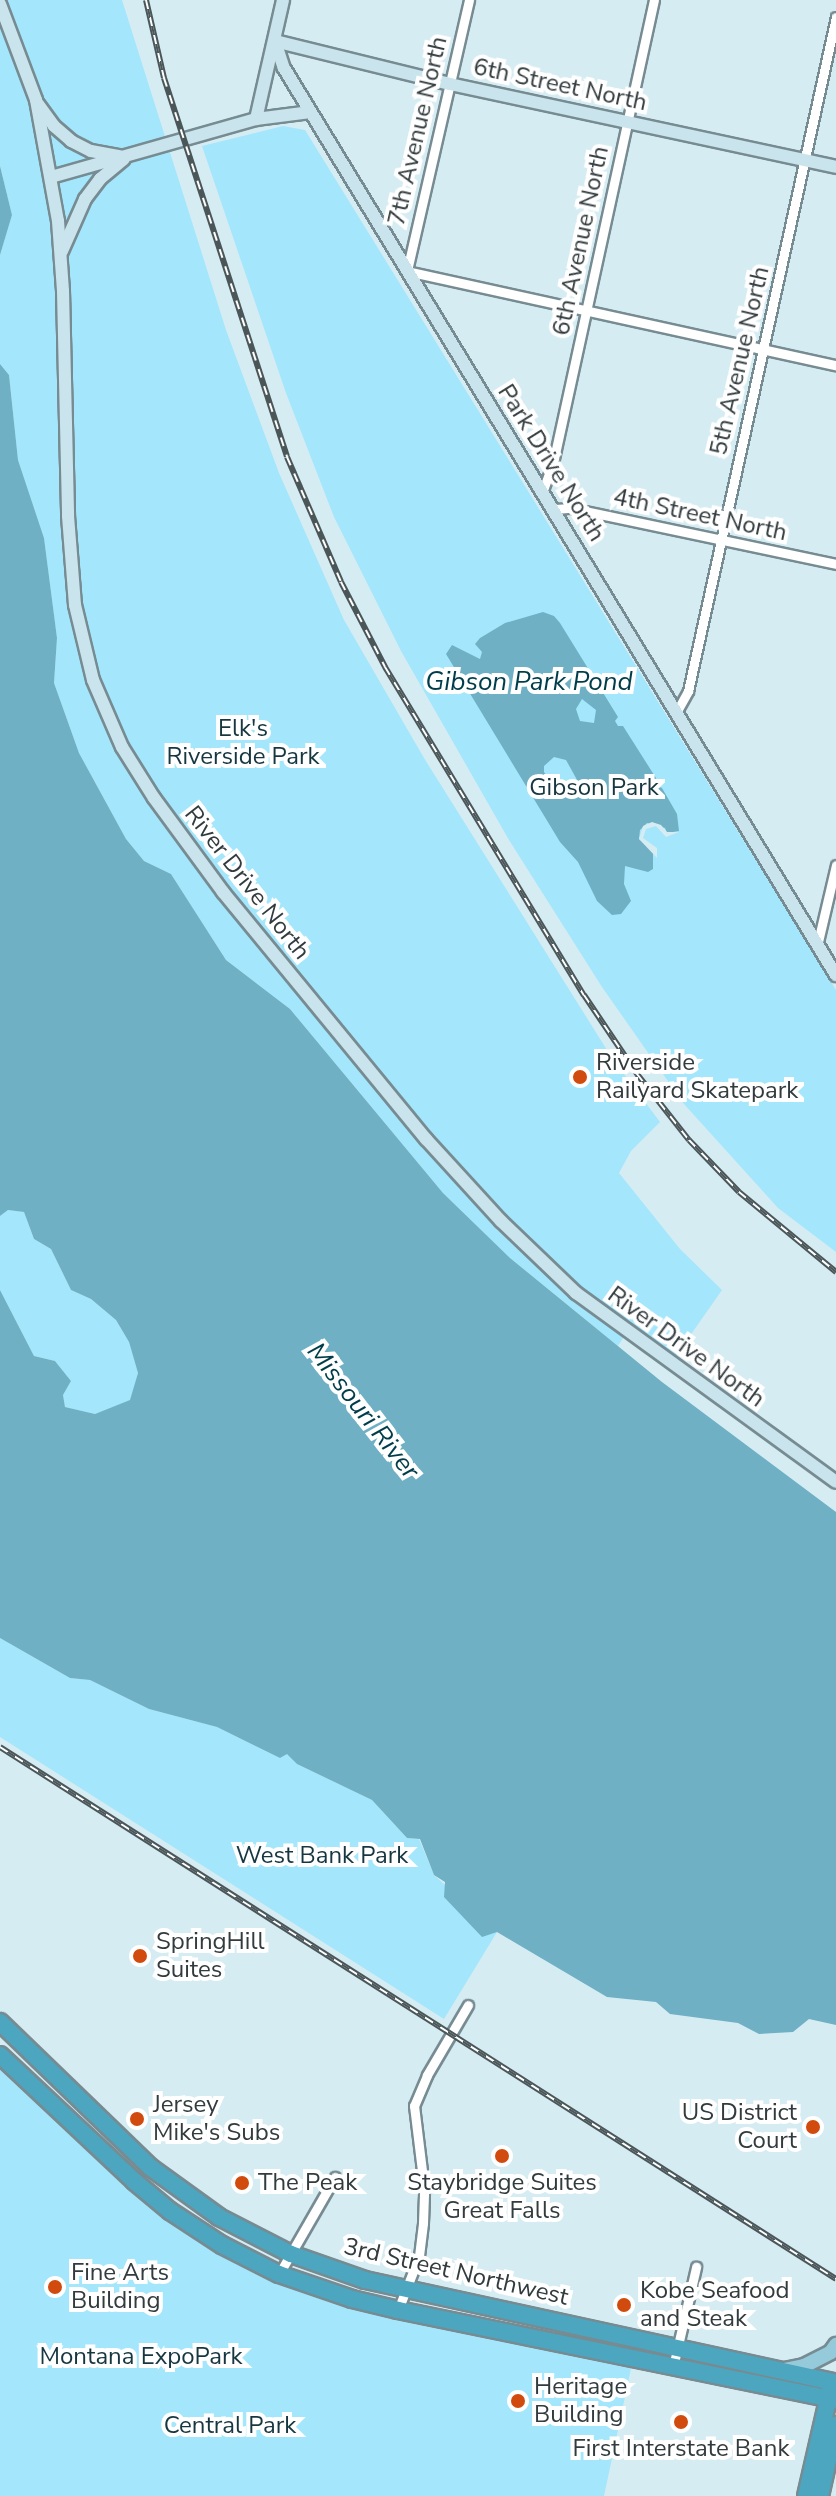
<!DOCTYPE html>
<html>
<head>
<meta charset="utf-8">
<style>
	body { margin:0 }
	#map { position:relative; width:836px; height:2496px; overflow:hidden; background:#d6ecf3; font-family:"Nunito Sans",sans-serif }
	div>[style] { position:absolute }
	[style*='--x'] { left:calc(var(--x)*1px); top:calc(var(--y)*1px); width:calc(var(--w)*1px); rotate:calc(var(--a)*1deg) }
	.green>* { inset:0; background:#a4e6fb }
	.water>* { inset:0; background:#6fb0c4 }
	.pier>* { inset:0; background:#d6ecf3 }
	.roads { filter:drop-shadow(2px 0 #778b92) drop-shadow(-2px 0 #778b92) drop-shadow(0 2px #778b92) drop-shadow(0 -2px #778b92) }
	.street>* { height:9px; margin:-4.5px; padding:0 4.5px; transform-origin:4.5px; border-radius:4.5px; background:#fff }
	.secondary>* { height:12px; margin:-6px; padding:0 6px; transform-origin:6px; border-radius:6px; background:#c9e4ec }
	.primary>* { height:14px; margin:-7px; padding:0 7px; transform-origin:7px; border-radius:7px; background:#94cad9 }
	.highway>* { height:16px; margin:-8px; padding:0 8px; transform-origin:8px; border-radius:8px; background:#4ca6c0 }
	.rail>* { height:6px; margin-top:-3px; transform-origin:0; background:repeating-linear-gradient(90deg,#fff 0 9px,#4b5659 0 18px); box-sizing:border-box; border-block:2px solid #4b5659 }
	.dots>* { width:22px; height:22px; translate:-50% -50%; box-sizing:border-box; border:4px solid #fff; border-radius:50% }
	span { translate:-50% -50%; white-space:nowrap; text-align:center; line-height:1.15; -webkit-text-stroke:8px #fff; paint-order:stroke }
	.street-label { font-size:24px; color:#323b3e }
	.park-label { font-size:24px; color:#163640 }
	.poi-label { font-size:24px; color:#323b3e }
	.left { translate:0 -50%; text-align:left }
	.right { translate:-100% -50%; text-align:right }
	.water-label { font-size:26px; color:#003d4b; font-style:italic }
</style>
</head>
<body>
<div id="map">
	<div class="green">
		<div style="clip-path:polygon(0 0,122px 0,226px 330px,279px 473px,344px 620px,424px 758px,612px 1058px,660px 1122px,631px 1151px,619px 1173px,680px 1249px,722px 1290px,673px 1360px,630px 1327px,618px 1346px,510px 1258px,443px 1193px,290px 1009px,226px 960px,171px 874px,144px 861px,126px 839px,79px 753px,54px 683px,57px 638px,44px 538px,18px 460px,9px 375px,0 364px,0 255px,12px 215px,0 166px)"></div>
		<div style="clip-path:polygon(283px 126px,305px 130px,836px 990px,836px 1252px,778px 1208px,684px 1104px,602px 987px,509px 840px,401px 651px,334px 517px,286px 393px,202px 146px)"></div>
		<div style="clip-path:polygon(8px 1210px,24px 1212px,34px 1239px,51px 1249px,71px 1290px,91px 1299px,116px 1320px,129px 1342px,138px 1373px,131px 1400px,95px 1414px,65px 1407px,63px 1395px,71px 1381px,55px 1361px,34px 1356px,0 1290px,0 1216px)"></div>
		<div style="clip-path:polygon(0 1638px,70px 1678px,90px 1680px,149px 1709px,217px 1727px,280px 1758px,287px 1753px,297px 1764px,372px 1800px,407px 1838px,419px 1839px,434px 1875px,497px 1932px,444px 2019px,0 1737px)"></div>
		<div style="clip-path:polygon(0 2055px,134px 2181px,279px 2274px,633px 2359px,604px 2496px,0 2496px)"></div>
	</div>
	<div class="water">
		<div style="clip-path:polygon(0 166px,12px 215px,0 255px)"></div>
		<div style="clip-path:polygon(0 364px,9px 375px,18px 460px,44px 538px,57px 638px,54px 683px,79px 753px,126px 839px,144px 861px,171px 874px,226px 960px,290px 1009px,443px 1193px,510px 1258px,662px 1382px,836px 1512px,836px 2025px,809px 2019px,793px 2032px,759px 2034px,738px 2023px,670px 2014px,656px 2002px,607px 1997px,497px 1932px,482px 1937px,444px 1897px,445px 1882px,434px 1875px,420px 1839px,407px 1838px,372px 1800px,297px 1764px,287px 1754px,280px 1758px,217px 1727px,149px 1709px,90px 1680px,70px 1678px,0 1638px,0 1290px,34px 1356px,55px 1361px,71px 1381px,63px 1395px,65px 1407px,95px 1414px,130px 1400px,138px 1373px,129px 1342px,116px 1320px,91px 1299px,71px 1290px,51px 1249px,34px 1239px,24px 1212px,8px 1210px,0 1216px)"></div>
		<div style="clip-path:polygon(evenodd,543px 612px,554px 616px,560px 623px,618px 717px,615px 721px,618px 726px,623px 726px,656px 778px,653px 784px,662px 788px,677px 814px,679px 831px,667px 833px,665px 828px,647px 823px,640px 830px,639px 839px,653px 850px,653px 869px,648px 872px,625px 866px,624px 884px,631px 901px,621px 914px,612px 915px,597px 901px,578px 862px,560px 842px,446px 654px,452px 645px,480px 659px,482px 652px,475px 644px,480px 638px,505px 623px,543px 612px,582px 699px,596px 710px,594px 723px,580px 721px,576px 709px,582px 699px,543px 612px,554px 757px,566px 760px,576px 778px,579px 786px,573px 797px,561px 796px,544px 772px,544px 766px,554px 757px)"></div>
	</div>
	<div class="pier">
		<div style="clip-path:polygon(652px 822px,661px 825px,667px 832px,679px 832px,666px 837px,656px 826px,646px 829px,643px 838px,657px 848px,657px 858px,639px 839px,643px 826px)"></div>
	</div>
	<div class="roads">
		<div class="street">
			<div style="--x:469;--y:0;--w:278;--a:102.9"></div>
			<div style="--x:407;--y:271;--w:439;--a:12.4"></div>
			<div style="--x:543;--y:490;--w:29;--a:-70"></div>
			<div style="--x:553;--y:463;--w:474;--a:-77.7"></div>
			<div style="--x:555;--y:509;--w:16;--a:-4"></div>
			<div style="--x:571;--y:508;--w:271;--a:11.9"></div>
			<div style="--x:677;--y:711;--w:23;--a:-61"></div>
			<div style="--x:688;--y:691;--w:690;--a:-77.62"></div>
			<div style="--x:817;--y:946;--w:83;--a:-76.8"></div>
			<div style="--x:279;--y:2274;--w:112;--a:-60"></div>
			<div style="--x:398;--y:2310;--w:58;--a:-68.7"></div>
			<div style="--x:419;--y:2256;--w:33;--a:-83"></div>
			<div style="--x:423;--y:2223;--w:36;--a:-88"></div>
			<div style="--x:424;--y:2187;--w:82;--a:-97"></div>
			<div style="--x:414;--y:2106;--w:34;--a:-67"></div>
			<div style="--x:427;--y:2075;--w:81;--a:-59.6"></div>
			<div style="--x:673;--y:2367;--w:103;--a:-77"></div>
		</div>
		<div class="secondary">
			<div style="--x:0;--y:4;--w:103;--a:69.4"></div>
			<div style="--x:36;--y:100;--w:123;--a:79.7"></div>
			<div style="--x:58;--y:221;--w:70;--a:85.9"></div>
			<div style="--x:63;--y:291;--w:225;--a:88.7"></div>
			<div style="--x:68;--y:516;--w:89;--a:85.5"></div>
			<div style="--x:75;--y:605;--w:77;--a:76.5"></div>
			<div style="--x:93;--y:680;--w:73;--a:66.6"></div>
			<div style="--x:122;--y:747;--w:60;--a:57.9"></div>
			<div style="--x:154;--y:798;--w:117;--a:53.7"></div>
			<div style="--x:223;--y:892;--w:320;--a:50.6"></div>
			<div style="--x:426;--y:1139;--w:111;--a:47.6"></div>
			<div style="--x:501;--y:1221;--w:104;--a:43.8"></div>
			<div style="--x:576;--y:1293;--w:321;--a:36"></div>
			<div style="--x:275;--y:41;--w:28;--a:72"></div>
			<div style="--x:284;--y:68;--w:1062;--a:58.68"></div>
			<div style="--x:275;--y:41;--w:180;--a:13.8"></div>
			<div style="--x:450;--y:84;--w:395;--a:12.1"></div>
			<div style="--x:38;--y:104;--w:27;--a:54"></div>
			<div style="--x:54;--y:126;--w:23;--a:41"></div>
			<div style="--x:71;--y:141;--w:22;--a:27"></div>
			<div style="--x:91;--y:151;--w:29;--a:10"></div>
			<div style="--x:256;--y:119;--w:122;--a:-77.2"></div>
			<div style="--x:51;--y:177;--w:213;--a:-15.8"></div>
			<div style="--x:256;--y:119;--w:55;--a:-7.3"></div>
			<div style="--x:62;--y:251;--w:57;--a:-66.1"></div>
			<div style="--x:85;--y:199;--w:25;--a:-53"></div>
			<div style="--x:100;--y:179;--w:31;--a:-40"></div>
		</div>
		<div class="primary">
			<div style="--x:784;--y:2370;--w:20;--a:-11"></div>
			<div style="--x:804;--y:2366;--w:30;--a:-27"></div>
			<div style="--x:831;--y:2352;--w:9;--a:-54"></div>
		</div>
		<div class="highway">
			<div style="--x:0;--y:2022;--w:209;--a:44"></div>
			<div style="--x:150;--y:2167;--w:85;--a:35.9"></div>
			<div style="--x:219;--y:2217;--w:81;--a:27.2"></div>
			<div style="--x:291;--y:2254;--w:78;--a:19.4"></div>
			<div style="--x:365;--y:2280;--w:482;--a:12.3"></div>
			<div style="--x:0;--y:2055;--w:184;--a:43.2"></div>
			<div style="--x:134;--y:2181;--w:47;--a:39.8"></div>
			<div style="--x:170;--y:2211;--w:62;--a:33.2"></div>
			<div style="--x:222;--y:2245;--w:64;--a:27"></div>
			<div style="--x:279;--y:2274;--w:77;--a:18.9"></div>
			<div style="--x:352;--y:2299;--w:47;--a:13.4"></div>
			<div style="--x:398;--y:2310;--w:447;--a:11.6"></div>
			<div style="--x:806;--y:2496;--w:108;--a:-77.1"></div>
			<div style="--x:820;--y:2496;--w:73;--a:-77.3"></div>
		</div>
	</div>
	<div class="rail">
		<div style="--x:146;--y:0;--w:80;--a:77"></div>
		<div style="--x:164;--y:78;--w:398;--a:72"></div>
		<div style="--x:287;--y:457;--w:136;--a:66.6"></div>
		<div style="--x:341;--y:582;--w:96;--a:62.6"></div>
		<div style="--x:385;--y:667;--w:384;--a:58.8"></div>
		<div style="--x:584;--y:995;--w:95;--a:56.1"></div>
		<div style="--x:637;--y:1074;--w:84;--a:51.8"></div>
		<div style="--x:689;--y:1140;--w:72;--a:46.1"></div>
		<div style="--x:739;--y:1192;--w:126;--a:39.5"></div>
		<div style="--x:0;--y:1747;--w:991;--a:32.47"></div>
	</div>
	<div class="dots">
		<div style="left:580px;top:1077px;background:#d14b0e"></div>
		<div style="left:140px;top:1956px;background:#d14b0e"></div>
		<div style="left:137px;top:2119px;background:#d14b0e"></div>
		<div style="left:813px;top:2127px;background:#d14b0e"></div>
		<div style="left:502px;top:2156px;background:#d14b0e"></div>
		<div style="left:242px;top:2183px;background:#d14b0e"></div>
		<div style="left:55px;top:2287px;background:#d14b0e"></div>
		<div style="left:624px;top:2305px;background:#d14b0e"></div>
		<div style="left:518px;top:2401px;background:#d14b0e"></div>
		<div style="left:681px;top:2422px;background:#d14b0e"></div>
	</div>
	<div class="street-label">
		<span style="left:560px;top:85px;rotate:12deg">6th Street North</span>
		<span style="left:418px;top:131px;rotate:-77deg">7th Avenue North</span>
		<span style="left:581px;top:241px;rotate:-78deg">6th Avenue North</span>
		<span style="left:740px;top:361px;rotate:-77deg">5th Avenue North</span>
		<span style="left:551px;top:463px;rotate:58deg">Park Drive North</span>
		<span style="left:700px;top:515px;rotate:12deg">4th Street North</span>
		<span style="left:247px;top:883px;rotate:52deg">River Drive North</span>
		<span style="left:686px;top:1347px;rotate:36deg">River Drive North</span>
		<span style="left:456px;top:2272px;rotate:13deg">3rd Street Northwest</span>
	</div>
	<div class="park-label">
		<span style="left:243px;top:743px">Elk's<br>Riverside Park</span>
		<span style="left:594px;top:788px">Gibson Park</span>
		<span style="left:322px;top:1856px">West Bank Park</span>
		<span style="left:141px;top:2357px">Montana ExpoPark</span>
		<span style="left:230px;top:2426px">Central Park</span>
	</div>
	<div class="poi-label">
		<span class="left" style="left:596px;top:1077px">Riverside<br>Railyard Skatepark</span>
		<span class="left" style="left:156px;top:1956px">SpringHill<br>Suites</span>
		<span class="left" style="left:153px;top:2119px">Jersey<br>Mike's Subs</span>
		<span class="right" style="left:797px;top:2127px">US District<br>Court</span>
		<span class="left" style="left:258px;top:2183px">The Peak</span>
		<span style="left:502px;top:2197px">Staybridge Suites<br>Great Falls</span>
		<span class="left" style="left:71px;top:2287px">Fine Arts<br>Building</span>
		<span class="left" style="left:640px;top:2305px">Kobe Seafood<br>and Steak</span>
		<span class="left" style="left:534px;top:2401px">Heritage<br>Building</span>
		<span style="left:681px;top:2449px">First Interstate Bank</span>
	</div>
	<div class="water-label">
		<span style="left:529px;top:682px">Gibson Park Pond</span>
		<span style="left:363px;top:1411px;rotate:52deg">Missouri River</span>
	</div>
</div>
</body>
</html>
